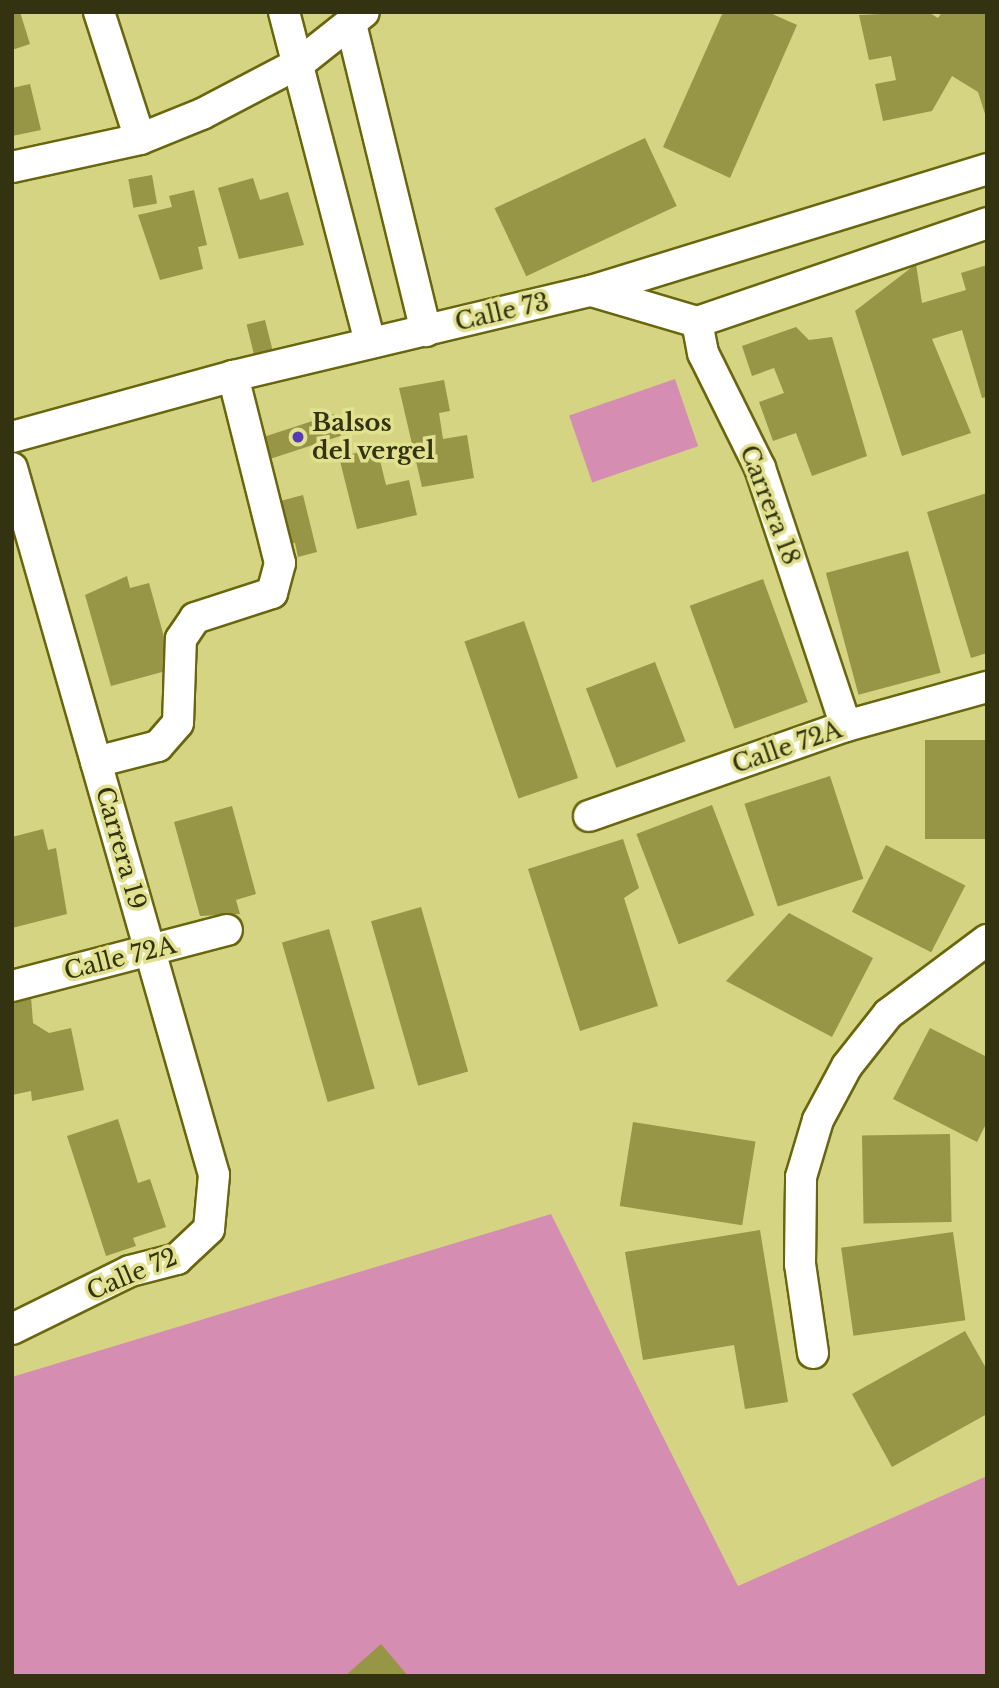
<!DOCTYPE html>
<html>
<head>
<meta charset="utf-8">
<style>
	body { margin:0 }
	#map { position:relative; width:999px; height:1688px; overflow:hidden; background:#d5d483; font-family:"Libre Baskerville",serif }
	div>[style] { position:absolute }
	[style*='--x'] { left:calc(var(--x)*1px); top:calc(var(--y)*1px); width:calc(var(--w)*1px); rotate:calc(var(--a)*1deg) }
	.green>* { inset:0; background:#d68db2; transform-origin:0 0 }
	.building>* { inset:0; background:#979546; transform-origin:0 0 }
	.roads { filter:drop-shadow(2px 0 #69660d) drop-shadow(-2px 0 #69660d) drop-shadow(0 2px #69660d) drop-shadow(0 -2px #69660d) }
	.street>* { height:30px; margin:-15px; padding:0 15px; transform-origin:15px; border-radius:15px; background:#fff }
	.dots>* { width:19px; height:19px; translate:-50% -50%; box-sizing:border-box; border:4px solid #e2e190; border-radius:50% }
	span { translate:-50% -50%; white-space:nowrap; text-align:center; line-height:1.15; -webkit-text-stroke:7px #e2e190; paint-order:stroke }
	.street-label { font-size:24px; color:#331 }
	.poi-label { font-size:24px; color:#331; font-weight:700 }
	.left { translate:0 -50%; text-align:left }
	.frame { position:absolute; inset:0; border:14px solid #331; pointer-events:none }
</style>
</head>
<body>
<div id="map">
	<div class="green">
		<div style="left:675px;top:379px;width:71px;height:112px;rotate:71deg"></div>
		<div style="clip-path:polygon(551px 1214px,738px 1586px,987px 1476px,987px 1676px,12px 1676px,12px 1377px)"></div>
	</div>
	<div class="building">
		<div style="clip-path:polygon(12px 12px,20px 12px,30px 44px,12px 50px)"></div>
		<div style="clip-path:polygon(723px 12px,768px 12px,797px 25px,730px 178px,663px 147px)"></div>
		<div style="clip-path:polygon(928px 12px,938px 18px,942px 12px,987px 12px,987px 120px,978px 92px,952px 76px,932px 111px,883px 121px,875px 84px,896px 80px,891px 56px,869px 60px,859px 15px)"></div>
		<div style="clip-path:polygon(30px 84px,41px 130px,12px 136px,12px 88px)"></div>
		<div style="left:645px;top:138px;width:75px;height:166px;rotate:65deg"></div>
		<div style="left:152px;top:175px;width:29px;height:24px;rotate:80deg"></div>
		<div style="clip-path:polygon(253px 178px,260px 200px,288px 192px,304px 245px,239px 259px,218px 188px)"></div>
		<div style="clip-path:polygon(194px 190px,207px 245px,198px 247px,203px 269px,160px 280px,138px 215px,172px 207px,169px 196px)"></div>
		<div style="clip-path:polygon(916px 264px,922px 303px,966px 290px,961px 273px,987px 265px,987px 397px,982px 398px,962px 330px,932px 339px,971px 433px,902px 456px,855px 311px)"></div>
		<div style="left:265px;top:320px;width:32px;height:19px;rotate:76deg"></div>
		<div style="clip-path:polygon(796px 327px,809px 340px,832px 337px,867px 456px,812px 476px,796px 433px,773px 441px,759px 402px,784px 393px,774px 368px,752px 376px,742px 346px)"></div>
		<div style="clip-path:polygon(444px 380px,450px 411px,439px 413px,443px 439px,467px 435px,474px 478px,422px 487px,399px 388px)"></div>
		<div style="left:334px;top:414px;width:23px;height:83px;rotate:72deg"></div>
		<div style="clip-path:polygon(377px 448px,386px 485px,409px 480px,417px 515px,357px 529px,339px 457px)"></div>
		<div style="clip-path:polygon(987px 493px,987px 653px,971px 658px,927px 512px)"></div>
		<div style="clip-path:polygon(303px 495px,317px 552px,298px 557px,295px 543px,279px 546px,269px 504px)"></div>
		<div style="left:908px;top:551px;width:126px;height:85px;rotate:75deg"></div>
		<div style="clip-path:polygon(127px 576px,130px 588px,149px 583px,173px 669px,111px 686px,85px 595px)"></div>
		<div style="left:763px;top:579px;width:131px;height:78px;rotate:70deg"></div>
		<div style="left:524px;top:621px;width:166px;height:63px;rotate:71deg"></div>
		<div style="left:655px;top:662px;width:85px;height:74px;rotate:69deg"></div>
		<div style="left:987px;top:740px;width:99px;height:62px;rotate:90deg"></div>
		<div style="left:830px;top:776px;width:108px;height:90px;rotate:72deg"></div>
		<div style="left:712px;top:805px;width:118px;height:81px;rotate:69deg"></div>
		<div style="clip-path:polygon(232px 806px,256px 894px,236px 900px,240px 914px,200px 916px,174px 822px)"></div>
		<div style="clip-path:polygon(43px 829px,48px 850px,56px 848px,67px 914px,12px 928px,12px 837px)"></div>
		<div style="clip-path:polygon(623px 839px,639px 888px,624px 898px,658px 1006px,580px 1031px,528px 869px)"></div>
		<div style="left:886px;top:845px;width:89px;height:75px;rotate:27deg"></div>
		<div style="left:421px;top:907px;width:171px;height:52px;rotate:74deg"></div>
		<div style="clip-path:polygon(789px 913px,873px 958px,832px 1037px,726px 981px)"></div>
		<div style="left:329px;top:929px;width:166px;height:49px;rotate:74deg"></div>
		<div style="clip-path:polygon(12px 991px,15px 1000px,31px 997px,33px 1023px,49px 1033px,71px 1028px,84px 1090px,32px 1101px,31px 1091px,12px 1095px)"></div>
		<div style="clip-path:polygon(930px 1028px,987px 1057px,987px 1122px,977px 1142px,893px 1099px)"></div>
		<div style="clip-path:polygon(118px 1119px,138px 1183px,150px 1179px,166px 1227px,133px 1238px,136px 1246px,106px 1256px,67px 1136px)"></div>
		<div style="left:633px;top:1122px;width:124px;height:85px;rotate:9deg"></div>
		<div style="left:950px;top:1134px;width:88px;height:88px;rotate:89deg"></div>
		<div style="clip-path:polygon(760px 1230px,788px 1402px,745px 1409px,734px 1345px,643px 1360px,625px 1252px)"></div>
		<div style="left:953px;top:1232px;width:89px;height:113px;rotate:82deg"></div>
		<div style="clip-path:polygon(965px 1331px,987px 1370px,987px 1414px,892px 1467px,852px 1394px)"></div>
		<div style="clip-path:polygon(381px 1644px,408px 1676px,345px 1676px)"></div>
	</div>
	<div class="roads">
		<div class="street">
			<div style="--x:99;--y:12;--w:133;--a:72.1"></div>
			<div style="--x:284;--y:12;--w:342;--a:75.4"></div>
			<div style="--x:352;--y:28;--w:312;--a:76.3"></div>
			<div style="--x:12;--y:167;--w:131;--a:-12.3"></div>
			<div style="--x:140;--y:139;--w:67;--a:-22"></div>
			<div style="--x:202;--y:114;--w:112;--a:-27.7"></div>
			<div style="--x:301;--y:62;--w:80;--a:-38.4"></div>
			<div style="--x:592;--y:291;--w:109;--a:16.4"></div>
			<div style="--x:697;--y:322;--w:32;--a:79"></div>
			<div style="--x:703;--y:353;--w:128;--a:63.6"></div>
			<div style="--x:760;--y:468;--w:272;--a:71.6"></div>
			<div style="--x:697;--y:322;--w:306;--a:-18.8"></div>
			<div style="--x:12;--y:437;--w:229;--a:-15.4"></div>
			<div style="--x:233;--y:376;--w:368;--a:-13.4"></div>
			<div style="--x:591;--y:291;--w:414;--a:-17.1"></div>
			<div style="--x:12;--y:468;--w:735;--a:74.05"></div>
			<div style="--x:214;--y:1175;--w:54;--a:95.3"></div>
			<div style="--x:209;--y:1229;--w:44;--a:136.8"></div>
			<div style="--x:177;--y:1259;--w:49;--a:165.7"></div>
			<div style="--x:130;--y:1271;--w:131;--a:153.8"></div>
			<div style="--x:96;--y:762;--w:64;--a:-14.5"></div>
			<div style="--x:158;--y:746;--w:30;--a:-49"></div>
			<div style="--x:178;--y:723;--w:84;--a:-88"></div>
			<div style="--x:181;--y:639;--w:25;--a:-56"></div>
			<div style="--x:195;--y:618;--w:81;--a:-18"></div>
			<div style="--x:272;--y:593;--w:31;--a:-75"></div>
			<div style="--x:280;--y:563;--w:193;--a:-104.1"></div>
			<div style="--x:589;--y:816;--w:272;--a:-19.3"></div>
			<div style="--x:846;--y:726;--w:146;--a:-15.5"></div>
			<div style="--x:12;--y:986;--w:222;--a:-14.6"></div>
			<div style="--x:813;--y:1353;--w:90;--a:-98.3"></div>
			<div style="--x:800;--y:1264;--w:87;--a:-89.3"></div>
			<div style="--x:801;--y:1177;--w:59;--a:-73.4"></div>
			<div style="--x:818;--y:1120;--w:61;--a:-61.8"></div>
			<div style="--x:847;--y:1066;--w:66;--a:-51.7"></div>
			<div style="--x:888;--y:1014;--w:124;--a:-36.8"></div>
		</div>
	</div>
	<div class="dots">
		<div style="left:298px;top:437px;background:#573bb3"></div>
	</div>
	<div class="street-label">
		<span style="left:502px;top:312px;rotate:-13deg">Calle 73</span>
		<span style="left:770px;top:505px;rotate:69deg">Carrera 18</span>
		<span style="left:787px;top:747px;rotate:-19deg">Calle 72A</span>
		<span style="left:121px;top:848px;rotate:74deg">Carrera 19</span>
		<span style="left:120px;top:958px;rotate:-14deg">Calle 72A</span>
		<span style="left:132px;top:1274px;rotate:-23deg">Calle 72</span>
	</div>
	<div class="poi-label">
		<span class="left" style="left:312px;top:437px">Balsos<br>del vergel</span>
	</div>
	<div class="frame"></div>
</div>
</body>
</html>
